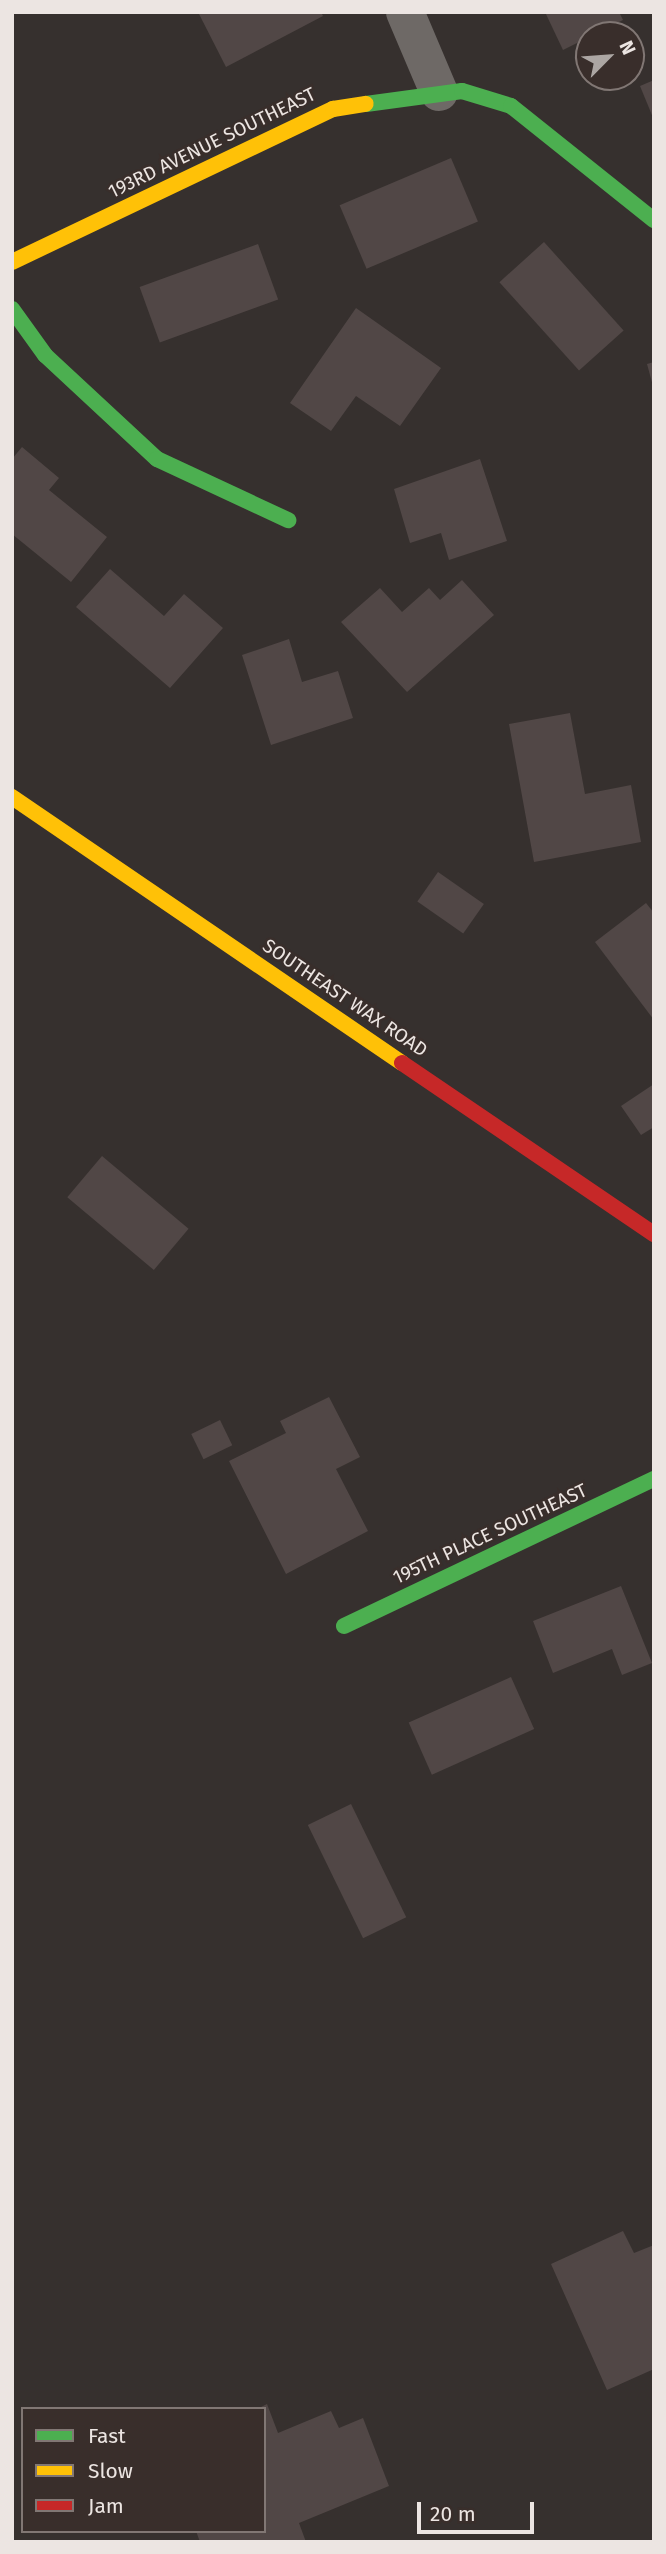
<!DOCTYPE html>
<html>
<head>
<meta charset="utf-8">
<style>
	body { margin:0 }
	#map { position:relative; width:666px; height:2554px; overflow:hidden; background:#36302e; font-family:"Fira Sans",sans-serif }
	div>[style] { position:absolute }
	[style*='--x'] { left:calc(var(--x)*1px); top:calc(var(--y)*1px); width:calc(var(--w)*1px); rotate:calc(var(--a)*1deg) }
	.building>* { inset:0; background:#514746; transform-origin:0 0 }
	.street>* { height:38px; margin:-19px; padding:0 19px; transform-origin:19px; border-radius:19px; background:#6e6966 }
	.fast>* { height:16px; margin:-8px; padding:0 8px; transform-origin:8px; border-radius:8px; background:#4caf50 }
	.slow>* { height:16px; margin:-8px; padding:0 8px; transform-origin:8px; border-radius:8px; background:#ffc107 }
	.jam>* { height:16px; margin:-8px; padding:0 8px; transform-origin:8px; border-radius:8px; background:#c62828 }
	span { translate:-50% -50%; white-space:nowrap; text-align:center; line-height:1.15; -webkit-text-stroke:5px #392e2b; paint-order:stroke }
	.street-label { font-size:19px; color:#ece5e2 }
	.frame { position:absolute; inset:0; border:14px solid #ece5e2; pointer-events:none }
	.legend { position:absolute; left:21px; top:2407px; width:245px; height:126px; box-sizing:border-box; background:#392e2b; border:2px solid #817774; margin:0; padding:9px 12px; list-style:none; font-size:21px; color:#ece5e2 }
	.legend li { display:flex; align-items:center; gap:14px; height:35px }
	.legend b { width:35px; border:2px solid #817774 }
	.north { position:absolute; left:575px; top:21px; width:70px; height:70px; box-sizing:border-box; background:#392e2b; border:2px solid #817774; border-radius:50%; rotate:65deg; font-size:19px; font-weight:700; line-height:28px; text-align:center; color:#ece5e2 }
	.north::after { content:''; display:block; margin:auto; width:24px; height:32px; background:#aca6a3; clip-path:polygon(50% 0,100% 100%,50% 72%,0 100%) }
	.scale { position:absolute; left:417px; top:2502px; width:117px; height:32px; box-sizing:border-box; border:4px solid #ece5e2; border-top:0; padding-left:9px; font-size:21px; line-height:24px; white-space:nowrap; color:#ece5e2; -webkit-text-stroke:5px #392e2b; paint-order:stroke }
</style>
</head>
<body>
<div id="map">
	<div class="building">
		<div style="clip-path:polygon(198px 12px,321px 12px,323px 16px,226px 67px)"></div>
		<div style="clip-path:polygon(545px 12px,619px 12px,623px 20px,563px 50px)"></div>
		<div style="clip-path:polygon(654px 80px,654px 120px,640px 86px)"></div>
		<div style="left:451px;top:158px;width:69px;height:121px;rotate:67deg"></div>
		<div style="left:544px;top:242px;width:119px;height:60px;rotate:48deg"></div>
		<div style="left:258px;top:244px;width:59px;height:126px;rotate:70deg"></div>
		<div style="clip-path:polygon(356px 308px,441px 368px,400px 426px,356px 396px,331px 431px,290px 403px)"></div>
		<div style="clip-path:polygon(654px 362px,654px 385px,653px 386px,647px 364px)"></div>
		<div style="clip-path:polygon(22px 447px,59px 478px,49px 490px,107px 537px,71px 582px,12px 534px,12px 459px)"></div>
		<div style="clip-path:polygon(480px 459px,507px 541px,449px 560px,441px 533px,410px 543px,394px 489px)"></div>
		<div style="clip-path:polygon(110px 569px,164px 616px,184px 594px,223px 628px,170px 688px,76px 607px)"></div>
		<div style="clip-path:polygon(462px 580px,494px 615px,407px 692px,341px 622px,380px 588px,402px 612px,429px 588px,440px 600px)"></div>
		<div style="clip-path:polygon(289px 639px,302px 682px,338px 671px,353px 718px,271px 745px,242px 655px)"></div>
		<div style="clip-path:polygon(570px 713px,585px 794px,631px 785px,641px 842px,534px 862px,509px 724px)"></div>
		<div style="left:438px;top:872px;width:56px;height:36px;rotate:35deg"></div>
		<div style="clip-path:polygon(646px 903px,654px 913px,654px 1020px,595px 942px)"></div>
		<div style="clip-path:polygon(654px 1084px,654px 1127px,641px 1135px,621px 1106px)"></div>
		<div style="left:102px;top:1156px;width:113px;height:54px;rotate:40deg"></div>
		<div style="clip-path:polygon(329px 1397px,360px 1457px,336px 1469px,368px 1531px,286px 1574px,229px 1461px,286px 1433px,280px 1421px)"></div>
		<div style="left:220px;top:1420px;width:28px;height:32px;rotate:64deg"></div>
		<div style="clip-path:polygon(621px 1586px,652px 1663px,622px 1675px,612px 1649px,553px 1673px,533px 1621px)"></div>
		<div style="left:511px;top:1677px;width:57px;height:112px;rotate:66deg"></div>
		<div style="left:351px;top:1804px;width:126px;height:48px;rotate:64deg"></div>
		<div style="clip-path:polygon(623px 2231px,634px 2253px,654px 2245px,654px 2369px,607px 2390px,551px 2264px)"></div>
		<div style="clip-path:polygon(267px 2404px,278px 2433px,331px 2411px,339px 2428px,363px 2418px,389px 2486px,299px 2523px,306px 2542px,200px 2542px,196px 2531px,264px 2531px,264px 2409px,257px 2409px)"></div>
	</div>
	<div class="street">
		<div style="--x:405;--y:12;--w:87;--a:67"></div>
	</div>
	<div class="fast">
		<div style="--x:366;--y:104;--w:97;--a:-7.7"></div>
		<div style="--x:462;--y:91;--w:51;--a:17"></div>
		<div style="--x:511;--y:106;--w:183;--a:38.6"></div>
		<div style="--x:12;--y:309;--w:57;--a:54.3"></div>
		<div style="--x:45;--y:355;--w:153;--a:42.9"></div>
		<div style="--x:157;--y:459;--w:145;--a:25"></div>
		<div style="--x:344;--y:1626;--w:343;--a:-25.4"></div>
	</div>
	<div class="slow">
		<div style="--x:12;--y:262;--w:356;--a:-25.5"></div>
		<div style="--x:333;--y:109;--w:33;--a:-9"></div>
		<div style="--x:12;--y:797;--w:472;--a:34.3"></div>
	</div>
	<div class="jam">
		<div style="--x:402;--y:1063;--w:305;--a:34.2"></div>
	</div>
	<div class="street-label">
		<span style="left:212px;top:143px;rotate:-26deg">193RD AVENUE SOUTHEAST</span>
		<span style="left:345px;top:998px;rotate:34deg">SOUTHEAST WAX ROAD</span>
		<span style="left:490px;top:1534px;rotate:-25deg">195TH PLACE SOUTHEAST</span>
	</div>
	<div class="frame"></div>
	<ul class="legend">
	<li><b style="height:9px;background:#4caf50"></b>Fast</li>
	<li><b style="height:9px;background:#ffc107"></b>Slow</li>
	<li><b style="height:9px;background:#c62828"></b>Jam</li>
	</ul>
	<div class="north">N</div>
	<div class="scale">20 m</div>
</div>
</body>
</html>
